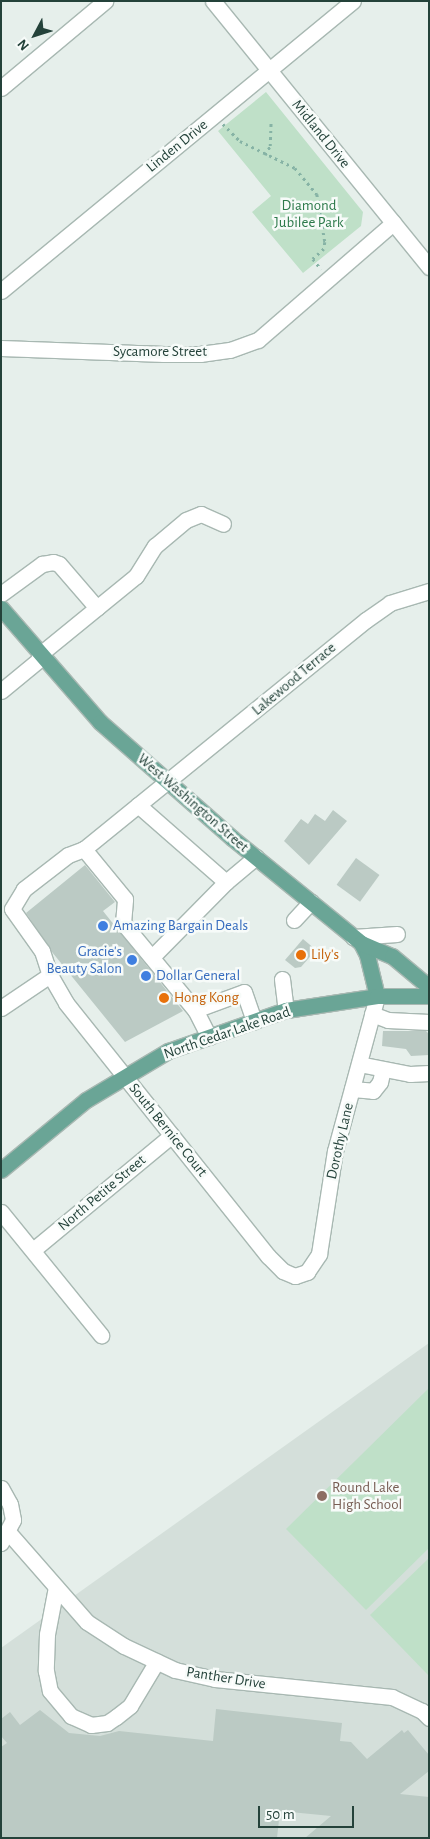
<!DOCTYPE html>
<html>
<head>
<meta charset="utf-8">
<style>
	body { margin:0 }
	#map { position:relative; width:430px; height:1839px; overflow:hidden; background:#e6efeb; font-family:"Alegreya Sans",sans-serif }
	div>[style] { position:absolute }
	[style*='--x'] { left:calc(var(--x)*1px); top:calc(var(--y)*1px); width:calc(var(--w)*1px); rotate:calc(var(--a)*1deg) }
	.built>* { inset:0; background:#d4dfda }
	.green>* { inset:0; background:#bfe0c8 }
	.building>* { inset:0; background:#bbcac4; transform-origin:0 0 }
	.path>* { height:2.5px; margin-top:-1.25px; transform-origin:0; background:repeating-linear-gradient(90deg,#86b3a5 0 2.5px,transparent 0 6.5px) }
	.roads { filter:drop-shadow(1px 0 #a8b8b2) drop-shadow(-1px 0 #a8b8b2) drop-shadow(0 1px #a8b8b2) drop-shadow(0 -1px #a8b8b2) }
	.minor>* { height:15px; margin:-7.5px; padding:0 7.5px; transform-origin:7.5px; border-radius:7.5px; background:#fff }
	.major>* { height:15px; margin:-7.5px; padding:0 7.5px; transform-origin:7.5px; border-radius:7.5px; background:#6aa596 }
	.dots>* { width:14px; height:14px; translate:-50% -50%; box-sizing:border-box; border:2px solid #f7fbf9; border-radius:50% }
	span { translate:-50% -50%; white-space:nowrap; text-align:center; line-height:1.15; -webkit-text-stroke:5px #f7fbf9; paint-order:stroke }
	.street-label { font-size:15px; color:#24423a }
	.park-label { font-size:15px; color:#2d7a4b }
	.shop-label { font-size:15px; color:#366cbe }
	.left { translate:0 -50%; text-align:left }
	.right { translate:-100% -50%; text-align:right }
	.food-label { font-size:15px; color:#c56008 }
	.education-label { font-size:15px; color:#785e54 }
	.frame { position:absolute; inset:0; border:2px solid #24423a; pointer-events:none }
	.north { position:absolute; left:10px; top:10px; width:50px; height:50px; -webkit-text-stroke:4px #f7fbf9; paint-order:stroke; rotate:230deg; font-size:14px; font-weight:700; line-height:20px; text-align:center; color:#24423a }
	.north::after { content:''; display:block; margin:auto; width:18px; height:22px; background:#24423a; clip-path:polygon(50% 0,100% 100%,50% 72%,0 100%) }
	.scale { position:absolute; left:258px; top:1806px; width:96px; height:22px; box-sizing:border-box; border:2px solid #24423a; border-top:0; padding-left:6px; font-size:15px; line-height:18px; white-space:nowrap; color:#24423a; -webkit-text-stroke:4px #f7fbf9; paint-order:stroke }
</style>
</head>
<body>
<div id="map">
	<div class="built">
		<div style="clip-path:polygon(429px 1343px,429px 1838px,1px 1838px,1px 1648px)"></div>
	</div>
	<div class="green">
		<div style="clip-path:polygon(266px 92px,363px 212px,361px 226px,303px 273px,252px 212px,271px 196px,218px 131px)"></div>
		<div style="clip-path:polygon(429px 1388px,429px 1548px,366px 1610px,286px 1529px)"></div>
		<div style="clip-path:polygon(429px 1558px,429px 1676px,370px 1615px)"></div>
	</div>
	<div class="building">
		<div style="clip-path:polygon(333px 810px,347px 821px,309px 865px,284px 841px,301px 819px,308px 824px,315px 814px,325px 821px)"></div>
		<div style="left:356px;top:858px;width:29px;height:33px;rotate:36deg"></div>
		<div style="clip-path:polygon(85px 865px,115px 902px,103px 911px,183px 1011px,125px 1042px,52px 952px,26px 913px)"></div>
		<div style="clip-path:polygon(303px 939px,316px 950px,301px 967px,295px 968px,285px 960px)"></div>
		<div style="clip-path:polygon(383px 1031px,426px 1031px,429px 1034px,429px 1055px,411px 1056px,406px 1049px,382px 1046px)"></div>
		<div style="clip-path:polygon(216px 1709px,342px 1723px,340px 1741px,351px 1742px,367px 1759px,402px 1730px,404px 1733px,408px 1730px,429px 1755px,429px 1771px,400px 1794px,429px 1797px,429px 1838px,305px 1838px,331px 1816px,280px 1811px,277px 1838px,1px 1838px,1px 1747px,7px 1743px,1px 1736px,1px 1719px,10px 1712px,20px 1725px,40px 1710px,69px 1733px,100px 1736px,119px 1731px,213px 1741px)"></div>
	</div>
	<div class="path">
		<div style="--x:223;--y:124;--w:24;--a:45"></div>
		<div style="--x:240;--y:141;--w:61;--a:26.1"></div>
		<div style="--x:295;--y:168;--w:34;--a:50"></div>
		<div style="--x:317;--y:194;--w:49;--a:80.5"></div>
		<div style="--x:325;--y:242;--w:7;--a:98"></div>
		<div style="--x:324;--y:249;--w:15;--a:138"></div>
		<div style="--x:313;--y:259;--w:13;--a:51"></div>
		<div style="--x:265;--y:155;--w:10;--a:-61"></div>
		<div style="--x:270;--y:146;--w:26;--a:-88"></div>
	</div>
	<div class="roads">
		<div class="minor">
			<div style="--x:213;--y:1;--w:343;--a:50.9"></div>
			<div style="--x:1;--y:88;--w:136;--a:-39.9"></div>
			<div style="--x:1;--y:291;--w:456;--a:-39.5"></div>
			<div style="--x:1;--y:348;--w:163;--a:2.1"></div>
			<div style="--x:164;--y:354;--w:36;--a:0"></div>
			<div style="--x:200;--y:354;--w:30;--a:-8"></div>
			<div style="--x:230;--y:350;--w:30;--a:-20"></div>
			<div style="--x:258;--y:340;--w:179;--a:-40.9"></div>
			<div style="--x:1;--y:594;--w:51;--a:-36.2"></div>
			<div style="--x:42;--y:564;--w:11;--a:-10"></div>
			<div style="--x:53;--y:562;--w:6;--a:18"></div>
			<div style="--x:59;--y:564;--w:58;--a:49.2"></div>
			<div style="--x:39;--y:655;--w:125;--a:-39.2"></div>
			<div style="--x:136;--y:576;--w:36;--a:-58"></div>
			<div style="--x:155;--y:546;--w:40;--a:-40"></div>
			<div style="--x:186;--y:520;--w:16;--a:-22"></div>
			<div style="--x:201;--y:514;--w:24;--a:24"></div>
			<div style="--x:1;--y:691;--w:52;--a:-39.5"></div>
			<div style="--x:138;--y:805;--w:117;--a:41.2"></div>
			<div style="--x:226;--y:882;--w:39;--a:-40"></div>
			<div style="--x:84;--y:849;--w:17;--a:159"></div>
			<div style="--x:68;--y:855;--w:56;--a:142.3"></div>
			<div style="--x:24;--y:889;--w:23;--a:121"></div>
			<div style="--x:12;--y:909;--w:52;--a:54.5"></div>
			<div style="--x:42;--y:951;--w:25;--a:72"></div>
			<div style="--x:50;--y:975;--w:32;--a:60"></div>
			<div style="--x:66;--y:1003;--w:324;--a:51.4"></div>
			<div style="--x:268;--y:1256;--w:21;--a:45"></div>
			<div style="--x:283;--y:1271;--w:13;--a:23"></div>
			<div style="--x:295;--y:1276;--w:13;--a:-18"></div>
			<div style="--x:307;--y:1272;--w:22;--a:-56"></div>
			<div style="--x:319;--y:1254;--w:104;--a:-81.2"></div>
			<div style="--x:335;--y:1151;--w:161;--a:-74.8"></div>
			<div style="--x:294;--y:920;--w:25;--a:-47"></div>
			<div style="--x:353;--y:937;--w:44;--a:-3.9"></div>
			<div style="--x:152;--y:957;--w:105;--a:-45.4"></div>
			<div style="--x:282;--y:979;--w:31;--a:83"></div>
			<div style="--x:1;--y:1008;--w:59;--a:-34"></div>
			<div style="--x:195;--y:1010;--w:52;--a:-20.2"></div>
			<div style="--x:244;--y:992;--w:31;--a:71"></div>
			<div style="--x:372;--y:1014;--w:17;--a:21"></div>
			<div style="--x:388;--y:1020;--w:41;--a:2.8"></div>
			<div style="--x:209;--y:1037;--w:30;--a:-117"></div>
			<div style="--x:195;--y:1010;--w:113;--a:-129.6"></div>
			<div style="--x:123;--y:923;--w:24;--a:-85"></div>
			<div style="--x:125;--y:899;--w:65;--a:-129.4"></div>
			<div style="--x:84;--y:849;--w:363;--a:-39.1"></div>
			<div style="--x:366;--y:620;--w:29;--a:-35"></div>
			<div style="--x:390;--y:603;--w:41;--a:-17.1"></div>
			<div style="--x:359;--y:1064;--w:52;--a:11.1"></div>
			<div style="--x:410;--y:1074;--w:19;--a:-3"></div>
			<div style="--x:352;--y:1089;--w:21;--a:5"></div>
			<div style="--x:373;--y:1091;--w:11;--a:-52"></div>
			<div style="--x:380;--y:1082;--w:13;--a:-77"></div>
			<div style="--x:1;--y:1212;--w:159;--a:50.9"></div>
			<div style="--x:33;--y:1250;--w:180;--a:-39.6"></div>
			<div style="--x:1;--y:1488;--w:18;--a:61"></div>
			<div style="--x:10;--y:1504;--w:16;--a:79"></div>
			<div style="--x:13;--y:1520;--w:26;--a:118"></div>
			<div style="--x:9;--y:1533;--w:118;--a:48.8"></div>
			<div style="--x:87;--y:1622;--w:44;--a:33"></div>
			<div style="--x:124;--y:1646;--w:56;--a:25.2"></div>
			<div style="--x:175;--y:1670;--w:41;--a:12.7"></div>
			<div style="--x:215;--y:1679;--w:178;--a:5.8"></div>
			<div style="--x:392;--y:1697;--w:33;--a:25"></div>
			<div style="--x:422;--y:1711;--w:10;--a:45"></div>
			<div style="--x:56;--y:1587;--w:48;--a:100.8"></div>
			<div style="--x:47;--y:1634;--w:37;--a:92"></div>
			<div style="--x:46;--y:1671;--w:20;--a:79"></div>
			<div style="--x:50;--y:1691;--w:33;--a:50"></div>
			<div style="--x:71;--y:1716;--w:22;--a:24"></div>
			<div style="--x:91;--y:1725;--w:16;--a:-7"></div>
			<div style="--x:107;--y:1723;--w:11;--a:-34"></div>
			<div style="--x:116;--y:1717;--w:18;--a:-38"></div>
			<div style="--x:130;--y:1706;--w:52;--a:-59"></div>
		</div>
		<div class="major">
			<div style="--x:1;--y:608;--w:151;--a:49"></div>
			<div style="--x:100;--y:722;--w:176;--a:41.3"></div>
			<div style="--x:232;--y:838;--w:166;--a:39.1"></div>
			<div style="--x:361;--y:943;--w:13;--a:63"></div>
			<div style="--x:367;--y:955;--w:42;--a:76.3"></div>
			<div style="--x:361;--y:943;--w:34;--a:23"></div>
			<div style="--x:392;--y:956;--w:48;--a:40"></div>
			<div style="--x:1;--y:1170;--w:110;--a:-39.5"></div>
			<div style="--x:86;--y:1100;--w:96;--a:-30.9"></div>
			<div style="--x:168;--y:1051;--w:125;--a:-19.2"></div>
			<div style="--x:286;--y:1010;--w:92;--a:-8.7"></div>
			<div style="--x:377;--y:996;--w:52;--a:0"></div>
		</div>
	</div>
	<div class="dots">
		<div style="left:103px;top:926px;background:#3f7fe0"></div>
		<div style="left:301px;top:955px;background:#e8710a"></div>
		<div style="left:132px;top:960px;background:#3f7fe0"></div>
		<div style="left:146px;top:976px;background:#3f7fe0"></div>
		<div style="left:164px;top:998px;background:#e8710a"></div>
		<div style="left:322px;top:1496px;background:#8d6e63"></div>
	</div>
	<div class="street-label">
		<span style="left:321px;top:134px;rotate:51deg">Midland Drive</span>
		<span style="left:177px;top:146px;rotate:-39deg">Linden Drive</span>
		<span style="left:160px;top:352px">Sycamore Street</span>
		<span style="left:294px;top:679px;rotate:-40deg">Lakewood Terrace</span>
		<span style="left:193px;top:803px;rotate:41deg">West Washington Street</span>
		<span style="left:227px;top:1033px;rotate:-19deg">North Cedar Lake Road</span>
		<span style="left:168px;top:1130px;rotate:51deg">South Bernice Court</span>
		<span style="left:340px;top:1141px;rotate:-77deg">Dorothy Lane</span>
		<span style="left:102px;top:1193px;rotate:-40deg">North Petite Street</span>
		<span style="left:226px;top:1678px;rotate:9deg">Panther Drive</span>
	</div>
	<div class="park-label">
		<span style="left:309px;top:214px">Diamond<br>Jubilee Park</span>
	</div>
	<div class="shop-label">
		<span class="left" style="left:113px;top:926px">Amazing Bargain Deals</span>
		<span class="right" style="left:122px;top:960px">Gracie's<br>Beauty Salon</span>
		<span class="left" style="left:156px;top:976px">Dollar General</span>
	</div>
	<div class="food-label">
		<span class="left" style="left:311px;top:955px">Lily's</span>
		<span class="left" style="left:174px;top:998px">Hong Kong</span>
	</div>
	<div class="education-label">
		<span class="left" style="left:332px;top:1496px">Round Lake<br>High School</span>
	</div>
	<div class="frame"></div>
	<div class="north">N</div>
	<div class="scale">50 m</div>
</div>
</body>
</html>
